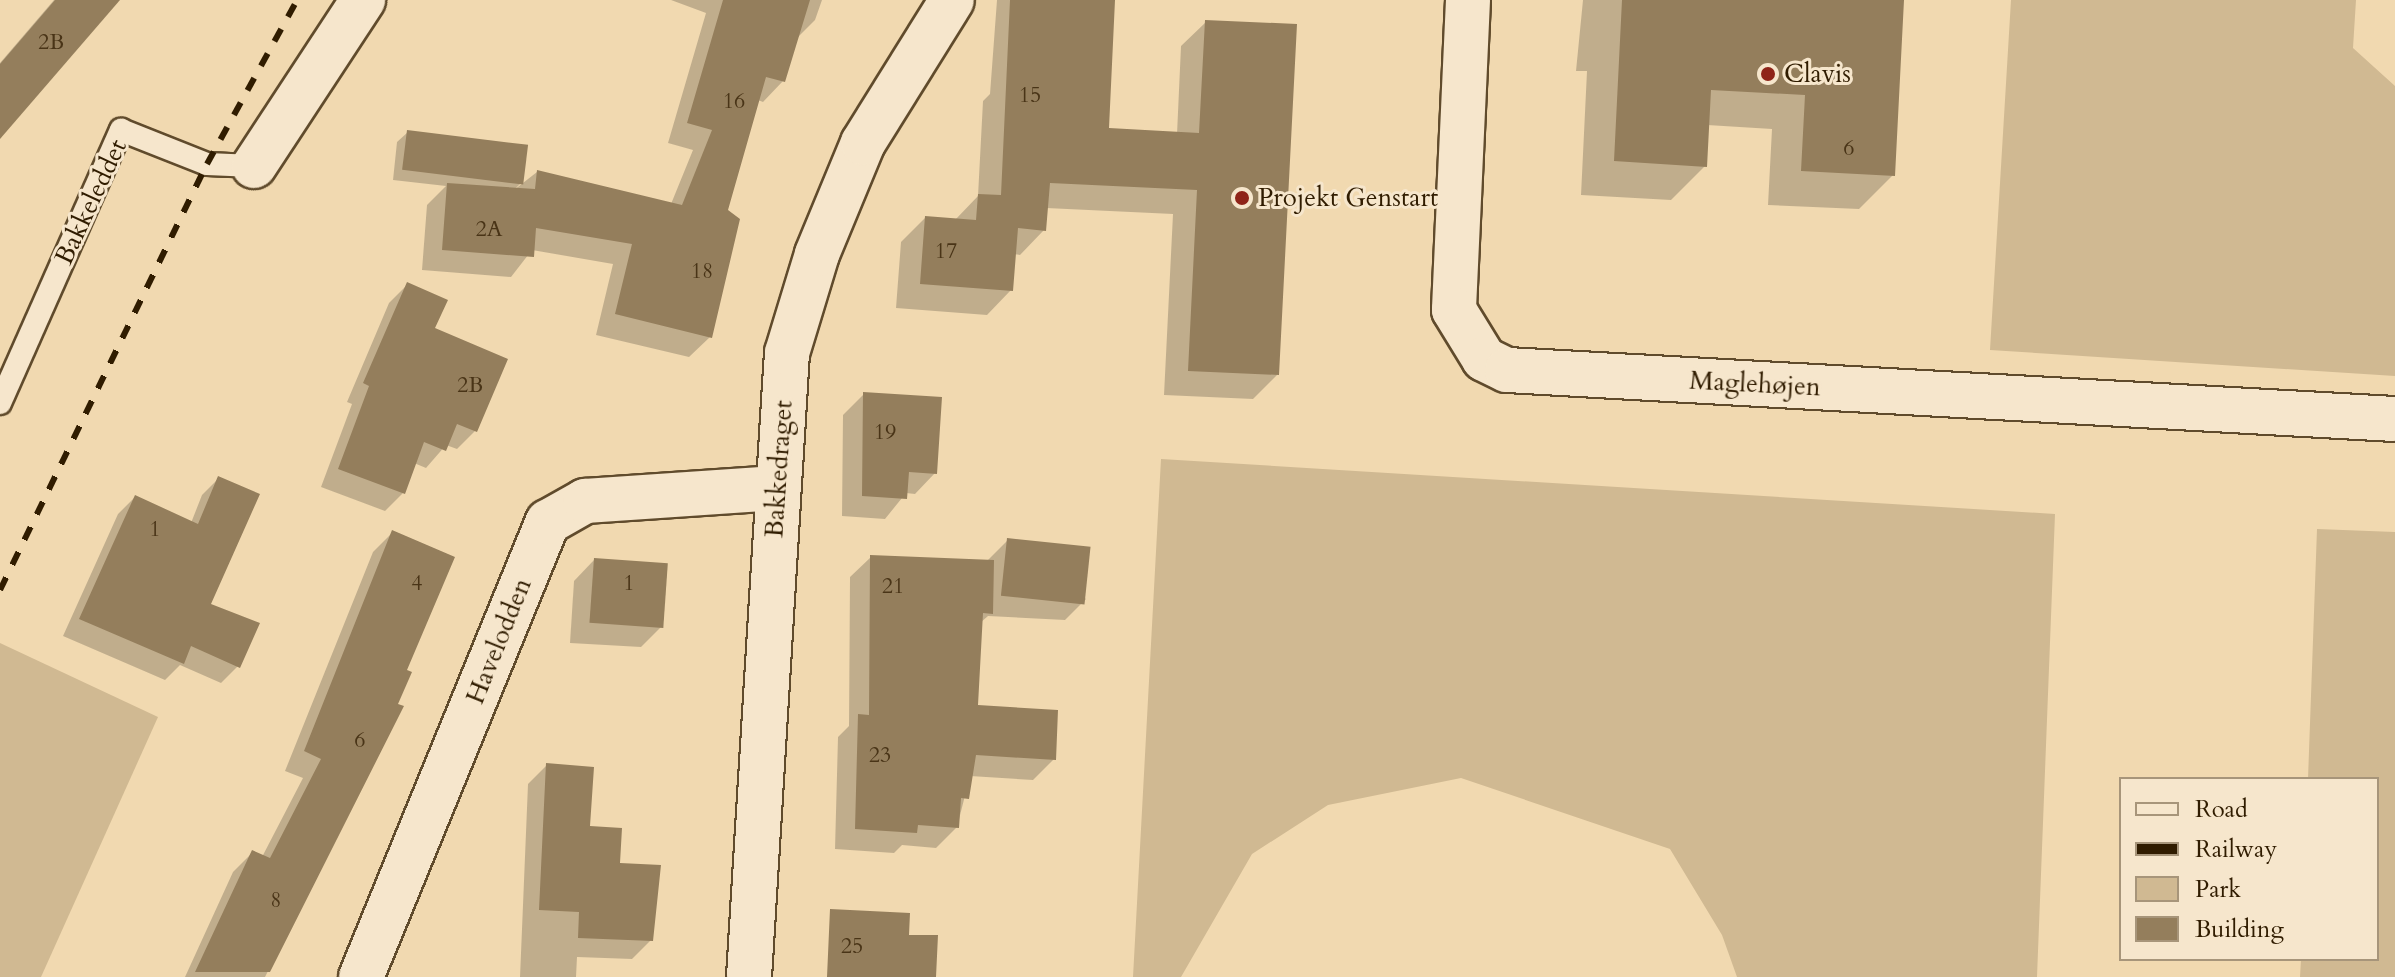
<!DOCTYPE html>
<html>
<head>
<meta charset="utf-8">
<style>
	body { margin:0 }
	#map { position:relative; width:2395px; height:977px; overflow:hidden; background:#f1d9b0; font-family:Cardo,serif }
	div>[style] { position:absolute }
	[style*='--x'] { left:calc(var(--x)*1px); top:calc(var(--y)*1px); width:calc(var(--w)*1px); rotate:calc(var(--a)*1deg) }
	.green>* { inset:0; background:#d0b992 }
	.shadow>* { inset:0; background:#0003 }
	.building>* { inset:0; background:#947e5c; transform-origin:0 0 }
	.roads { filter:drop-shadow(2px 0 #604b2c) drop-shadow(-2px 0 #604b2c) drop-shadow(0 2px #604b2c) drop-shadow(0 -2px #604b2c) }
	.lane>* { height:22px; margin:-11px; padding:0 11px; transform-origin:11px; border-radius:11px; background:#f6e6cc }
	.street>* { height:44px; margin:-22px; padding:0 22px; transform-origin:22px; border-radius:22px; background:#f6e6cc }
	.rail>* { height:6px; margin-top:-3px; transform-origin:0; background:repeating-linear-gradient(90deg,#301c00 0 14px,transparent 0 28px) }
	.dots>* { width:22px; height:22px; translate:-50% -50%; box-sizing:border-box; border:4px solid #f6e6cc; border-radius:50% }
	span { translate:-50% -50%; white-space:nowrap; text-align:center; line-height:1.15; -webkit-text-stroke:6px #f6e6cc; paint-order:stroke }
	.number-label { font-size:22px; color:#493417 }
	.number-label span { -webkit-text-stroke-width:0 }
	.poi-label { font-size:26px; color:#301c00 }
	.left { translate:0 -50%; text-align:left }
	.street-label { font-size:26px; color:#301c00 }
	.legend { position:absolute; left:2119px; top:777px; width:260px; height:184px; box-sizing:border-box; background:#f6e6cc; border:2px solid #a7957a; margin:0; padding:10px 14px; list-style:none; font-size:24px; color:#301c00 }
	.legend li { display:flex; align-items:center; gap:16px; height:40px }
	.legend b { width:40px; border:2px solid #a7957a }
</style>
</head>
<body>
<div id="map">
	<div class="green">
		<div style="clip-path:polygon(2011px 0,2356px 0,2353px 48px,2395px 86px,2395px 376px,1990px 350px)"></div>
		<div style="clip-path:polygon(1161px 459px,2055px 514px,2037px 977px,1737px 977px,1722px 935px,1670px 849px,1461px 778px,1328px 805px,1252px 854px,1181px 977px,1133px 977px)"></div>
		<div style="clip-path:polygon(2317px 529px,2395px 532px,2395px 977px,2300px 977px,2301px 959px,2377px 959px,2377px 779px,2308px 779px)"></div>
		<div style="clip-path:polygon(0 643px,158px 717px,41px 977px,0 977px)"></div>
	</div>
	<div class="shadow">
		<div style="clip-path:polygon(54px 0,117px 0,0 136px,0 63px)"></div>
		<div style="clip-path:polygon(671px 0,822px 0,815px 20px,796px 39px,783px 81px,763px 102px,758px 100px,726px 211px,710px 337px,689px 357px,596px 335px,613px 264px,532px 250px,511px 277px,422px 270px,427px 205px,446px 186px,393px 180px,397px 142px,408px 132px,522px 182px,514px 190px,537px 172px,671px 204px,693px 150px,668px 143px,706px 13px)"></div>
		<div style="clip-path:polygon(997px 0,1113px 0,1107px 130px,1177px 134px,1181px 46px,1206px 22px,1277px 375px,1253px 399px,1164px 395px,1173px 214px,1046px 208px,1044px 230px,1020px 255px,1014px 254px,1011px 290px,987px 315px,896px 308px,901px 242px,925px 218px,955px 220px,978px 196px,983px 101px,990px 94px)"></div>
		<div style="clip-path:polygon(1583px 0,1902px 0,1893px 175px,1859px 209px,1768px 205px,1772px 129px,1707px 125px,1705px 166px,1671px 200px,1581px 195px,1587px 71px,1576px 71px)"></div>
		<div style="clip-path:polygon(407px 285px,433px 329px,475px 431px,457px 449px,446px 445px,426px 468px,414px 463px,403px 493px,385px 511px,321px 487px,352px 404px,347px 402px,389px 303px)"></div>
		<div style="clip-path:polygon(864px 394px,935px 473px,915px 494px,906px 493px,885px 519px,842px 516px,843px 415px)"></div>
		<div style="clip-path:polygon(219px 478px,208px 606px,238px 666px,221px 683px,180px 665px,165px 680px,63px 636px,118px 514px,135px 497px,191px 523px,202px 495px)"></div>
		<div style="clip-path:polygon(392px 533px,405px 671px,396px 705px,401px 707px,265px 977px,185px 977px,233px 872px,252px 853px,262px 857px,303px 778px,285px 771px,373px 552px)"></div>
		<div style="clip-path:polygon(1007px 541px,1086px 599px,1065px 620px,988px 616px,980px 623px,976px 707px,1054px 759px,1033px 780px,970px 776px,957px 827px,936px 848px,902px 845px,894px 853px,835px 849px,838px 737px,849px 726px,850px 577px,871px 557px,987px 561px)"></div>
		<div style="clip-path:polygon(594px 560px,662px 626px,641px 647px,570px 643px,574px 581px)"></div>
		<div style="clip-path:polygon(547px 765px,618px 865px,659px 867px,651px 940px,632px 959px,577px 957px,576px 977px,520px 977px,528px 784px)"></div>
	</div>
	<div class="building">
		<div style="clip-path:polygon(55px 0,120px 0,0 139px,0 64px)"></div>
		<div style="clip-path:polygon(723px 0,810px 0,785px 82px,766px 77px,728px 210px,740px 219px,712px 338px,615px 314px,632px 244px,536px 228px,534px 257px,442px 250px,447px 183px,535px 189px,537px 170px,682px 205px,712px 130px,687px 123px)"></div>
		<div style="clip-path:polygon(1010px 0,1115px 0,1109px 128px,1199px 133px,1205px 20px,1297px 24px,1279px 375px,1188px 371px,1197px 190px,1050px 183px,1046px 231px,1018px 228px,1013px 291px,920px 284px,925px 216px,976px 220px,978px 194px,1001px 195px)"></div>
		<div style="clip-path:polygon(1622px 0,1904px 0,1895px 176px,1801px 171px,1805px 95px,1711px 90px,1707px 167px,1614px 161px)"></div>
		<div style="left:407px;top:130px;width:122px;height:40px;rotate:7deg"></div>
		<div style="clip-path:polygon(407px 282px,448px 300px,435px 328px,508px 359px,477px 432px,457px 424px,446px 451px,424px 442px,405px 494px,338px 469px,369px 386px,363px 383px)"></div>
		<div style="clip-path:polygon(863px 392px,942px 397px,937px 474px,909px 472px,907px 499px,862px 496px)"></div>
		<div style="clip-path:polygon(218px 476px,260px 494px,211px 604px,260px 623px,240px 668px,191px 646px,184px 664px,79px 619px,135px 495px,198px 524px)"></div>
		<div style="clip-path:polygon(392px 530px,455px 557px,407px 670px,412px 672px,398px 704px,404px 706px,270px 972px,195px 972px,252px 850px,270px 858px,321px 759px,304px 751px)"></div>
		<div style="left:1007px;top:538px;width:84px;height:58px;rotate:6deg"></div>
		<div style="clip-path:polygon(870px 555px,994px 560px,993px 614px,983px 613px,978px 705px,1058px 710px,1056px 760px,976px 755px,969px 799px,961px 798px,959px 828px,918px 825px,917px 833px,855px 829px,858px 714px,869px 715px)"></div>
		<div style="left:594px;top:558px;width:74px;height:65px;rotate:4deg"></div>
		<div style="clip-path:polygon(546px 763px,594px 767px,590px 826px,622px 828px,620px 863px,661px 865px,653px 941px,578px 938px,579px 912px,539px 910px)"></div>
		<div style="clip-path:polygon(830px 909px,910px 913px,909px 935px,938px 935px,936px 977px,827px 977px)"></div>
	</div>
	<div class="roads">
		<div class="lane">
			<div style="--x:0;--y:403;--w:299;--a:-66.1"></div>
			<div style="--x:121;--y:130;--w:92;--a:21.6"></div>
			<div style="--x:207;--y:164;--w:47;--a:2.4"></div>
		</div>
		<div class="street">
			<div style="--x:1468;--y:0;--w:310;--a:92.6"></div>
			<div style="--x:1454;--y:310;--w:57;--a:58.5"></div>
			<div style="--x:1484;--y:359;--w:25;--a:26"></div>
			<div style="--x:1507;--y:370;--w:889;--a:3.16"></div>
			<div style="--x:254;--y:166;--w:199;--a:-56.7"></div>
			<div style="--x:361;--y:977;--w:492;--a:-67.7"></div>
			<div style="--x:548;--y:522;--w:43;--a:-29.6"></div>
			<div style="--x:585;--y:501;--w:192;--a:-3.9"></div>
			<div style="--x:749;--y:977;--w:625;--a:-86.52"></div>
			<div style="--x:787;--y:353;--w:103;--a:-73.1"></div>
			<div style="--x:817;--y:254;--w:120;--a:-67.5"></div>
			<div style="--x:863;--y:143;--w:168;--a:-58.1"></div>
		</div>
	</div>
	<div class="rail">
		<div style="--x:0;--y:590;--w:474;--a:-64.1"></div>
		<div style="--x:207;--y:164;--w:187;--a:-61.2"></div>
	</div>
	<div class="dots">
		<div style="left:1768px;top:74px;background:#8f2418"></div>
		<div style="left:1242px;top:198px;background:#8f2418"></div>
	</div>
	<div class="number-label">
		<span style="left:51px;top:43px">2B</span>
		<span style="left:1030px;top:96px">15</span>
		<span style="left:734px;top:102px">16</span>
		<span style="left:1849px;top:149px">6</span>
		<span style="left:489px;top:230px">2A</span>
		<span style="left:946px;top:252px">17</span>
		<span style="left:702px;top:272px">18</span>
		<span style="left:470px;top:386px">2B</span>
		<span style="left:885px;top:433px">19</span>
		<span style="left:155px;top:530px">1</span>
		<span style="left:417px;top:584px">4</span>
		<span style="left:629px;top:584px">1</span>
		<span style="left:893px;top:587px">21</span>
		<span style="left:360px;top:741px">6</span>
		<span style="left:880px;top:756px">23</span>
		<span style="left:276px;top:901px">8</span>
		<span style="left:852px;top:947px">25</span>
	</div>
	<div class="poi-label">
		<span class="left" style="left:1784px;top:74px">Clavis</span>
		<span class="left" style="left:1258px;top:198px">Projekt Genstart</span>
	</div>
	<div class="street-label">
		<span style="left:91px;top:202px;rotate:-65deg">Bakkeleddet</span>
		<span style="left:1755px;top:384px;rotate:3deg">Maglehøjen</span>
		<span style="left:779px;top:469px;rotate:-86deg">Bakkedraget</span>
		<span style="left:499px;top:641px;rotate:-68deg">Havelodden</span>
	</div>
	<ul class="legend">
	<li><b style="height:10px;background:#f6e6cc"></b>Road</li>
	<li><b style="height:10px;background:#301c00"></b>Railway</li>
	<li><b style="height:22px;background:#d0b992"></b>Park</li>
	<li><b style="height:22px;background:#947e5c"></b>Building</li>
	</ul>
</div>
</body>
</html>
